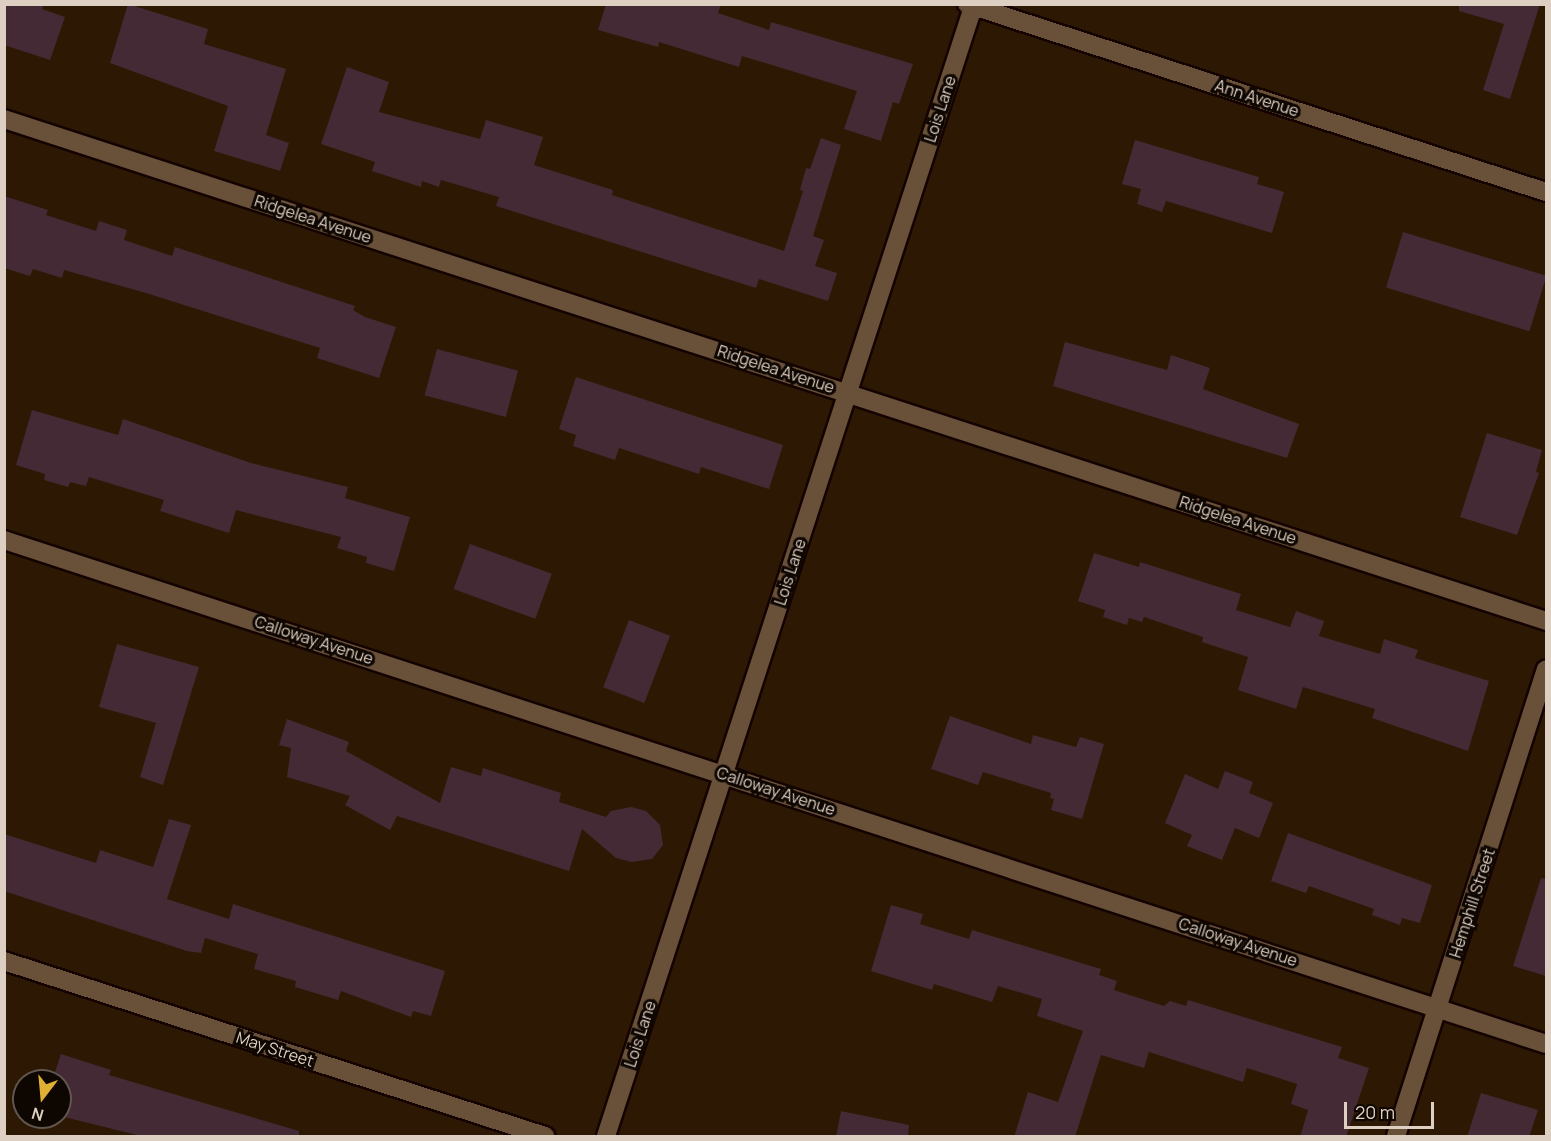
<!DOCTYPE html>
<html>
<head>
<meta charset="utf-8">
<style>
	body { margin:0 }
	#map { position:relative; width:1551px; height:1141px; overflow:hidden; background:#2d1803; font-family:Manrope,sans-serif }
	div>[style] { position:absolute }
	[style*='--x'] { left:calc(var(--x)*1px); top:calc(var(--y)*1px); width:calc(var(--w)*1px); rotate:calc(var(--a)*1deg) }
	.building>* { inset:0; background:#432a35; transform-origin:0 0 }
	.roads { filter:drop-shadow(2px 0 #140300) drop-shadow(-2px 0 #140300) drop-shadow(0 2px #140300) drop-shadow(0 -2px #140300) }
	.minor>* { height:18px; margin:-9px; padding:0 9px; transform-origin:9px; border-radius:9px; background:#685039 }
	span { translate:-50% -50%; white-space:nowrap; text-align:center; line-height:1.15; -webkit-text-stroke:6px #0e0601; paint-order:stroke }
	.street-label { font-size:16px; color:#ddcfc2 }
	.frame { position:absolute; inset:0; border:6px solid #ddcfc2; pointer-events:none }
	.north { position:absolute; left:12px; top:1069px; width:60px; height:60px; box-sizing:border-box; background:#0e0601; border:2px solid #61564e; border-radius:50%; rotate:196deg; font-size:16px; font-weight:700; line-height:24px; text-align:center; color:#ddcfc2 }
	.north::after { content:''; display:block; margin:auto; width:21px; height:27px; background:#dfb034; clip-path:polygon(50% 0,100% 100%,50% 72%,0 100%) }
	.scale { position:absolute; left:1344px; top:1102px; width:90px; height:27px; box-sizing:border-box; border:3px solid #ddcfc2; border-top:0; padding-left:8px; font-size:18px; line-height:21px; white-space:nowrap; color:#ddcfc2; -webkit-text-stroke:4px #0e0601; paint-order:stroke }
</style>
</head>
<body>
<div id="map">
	<div class="building">
		<div style="clip-path:polygon(4px 4px,44px 4px,42px 9px,65px 17px,50px 60px,4px 45px)"></div>
		<div style="clip-path:polygon(128px 4px,208px 29px,204px 44px,286px 69px,266px 135px,289px 143px,280px 171px,214px 151px,228px 106px,110px 63px)"></div>
		<div style="clip-path:polygon(606px 4px,721px 4px,718px 13px,769px 30px,771px 22px,913px 64px,899px 104px,893px 102px,881px 141px,844px 129px,857px 91px,742px 56px,739px 67px,659px 42px,658px 47px,598px 30px)"></div>
		<div style="clip-path:polygon(1459px 4px,1540px 4px,1510px 99px,1483px 90px,1504px 24px,1459px 11px)"></div>
		<div style="clip-path:polygon(347px 67px,389px 82px,379px 112px,480px 139px,486px 120px,543px 137px,534px 165px,613px 190px,612px 195px,784px 251px,803px 191px,800px 190px,806px 168px,810px 169px,821px 138px,841px 145px,813px 236px,824px 240px,815px 266px,837px 273px,828px 301px,759px 279px,756px 288px,496px 206px,499px 197px,441px 180px,439px 187px,422px 181px,421px 187px,372px 171px,375px 162px,321px 144px)"></div>
		<div style="clip-path:polygon(1135px 140px,1259px 177px,1257px 184px,1284px 192px,1272px 233px,1166px 201px,1162px 212px,1137px 204px,1141px 189px,1122px 184px)"></div>
		<div style="clip-path:polygon(4px 196px,48px 210px,46px 215px,96px 231px,99px 221px,127px 230px,124px 240px,172px 256px,175px 247px,355px 306px,353px 310px,365px 317px,396px 327px,379px 378px,317px 358px,320px 348px,146px 293px,64px 270px,62px 278px,33px 269px,30px 276px,4px 268px)"></div>
		<div style="left:1403px;top:232px;width:150px;height:58px;rotate:17deg"></div>
		<div style="clip-path:polygon(1065px 342px,1167px 370px,1171px 355px,1210px 368px,1203px 389px,1299px 424px,1287px 458px,1053px 386px)"></div>
		<div style="left:437px;top:349px;width:84px;height:48px;rotate:15deg"></div>
		<div style="clip-path:polygon(576px 377px,783px 445px,769px 489px,701px 467px,699px 474px,619px 448px,615px 460px,573px 446px,576px 435px,559px 429px)"></div>
		<div style="clip-path:polygon(32px 410px,118px 435px,123px 419px,251px 463px,348px 487px,345px 498px,410px 517px,394px 571px,366px 563px,367px 557px,337px 548px,341px 537px,236px 510px,229px 533px,160px 511px,164px 500px,89px 477px,86px 486px,70px 482px,68px 487px,44px 480px,45px 474px,16px 465px)"></div>
		<div style="clip-path:polygon(1487px 433px,1542px 450px,1536px 472px,1539px 473px,1517px 535px,1460px 517px)"></div>
		<div style="left:470px;top:544px;width:87px;height:48px;rotate:20deg"></div>
		<div style="clip-path:polygon(1094px 553px,1139px 567px,1140px 562px,1241px 594px,1236px 610px,1290px 627px,1296px 611px,1324px 621px,1319px 636px,1380px 654px,1384px 639px,1418px 650px,1415px 658px,1489px 681px,1468px 751px,1372px 718px,1375px 709px,1303px 687px,1296px 709px,1238px 690px,1248px 657px,1202px 642px,1203px 637px,1144px 617px,1142px 622px,1129px 618px,1127px 625px,1103px 617px,1105px 610px,1078px 601px)"></div>
		<div style="left:629px;top:620px;width:44px;height:72px;rotate:21deg"></div>
		<div style="clip-path:polygon(117px 644px,199px 667px,163px 785px,140px 777px,156px 723px,99px 707px)"></div>
		<div style="clip-path:polygon(950px 716px,1031px 744px,1033px 735px,1076px 747px,1080px 737px,1104px 744px,1082px 819px,1051px 810px,1054px 799px,1050px 798px,1051px 793px,983px 772px,978px 785px,931px 769px)"></div>
		<div style="clip-path:polygon(287px 719px,349px 742px,346px 751px,440px 803px,451px 767px,481px 776px,483px 768px,561px 793px,559px 802px,606px 817px,611px 811px,631px 807px,646px 811px,660px 825px,663px 845px,652px 859px,632px 862px,616px 858px,582px 829px,569px 871px,397px 816px,390px 830px,345px 805px,350px 796px,287px 777px,291px 748px,279px 745px)"></div>
		<div style="clip-path:polygon(1225px 771px,1253px 782px,1249px 793px,1273px 803px,1259px 838px,1235px 828px,1222px 860px,1187px 846px,1192px 835px,1165px 823px,1185px 774px,1218px 789px)"></div>
		<div style="clip-path:polygon(169px 819px,191px 825px,167px 899px,229px 919px,233px 904px,445px 971px,431px 1016px,413px 1011px,411px 1017px,341px 991px,338px 1000px,295px 987px,296px 981px,254px 969px,258px 954px,205px 938px,201px 953px,187px 951px,4px 891px,4px 834px,96px 863px,100px 850px,153px 867px)"></div>
		<div style="clip-path:polygon(1288px 833px,1432px 885px,1420px 923px,1402px 918px,1400px 925px,1372px 915px,1374px 909px,1309px 886px,1306px 893px,1271px 881px)"></div>
		<div style="clip-path:polygon(1541px 878px,1546px 879px,1546px 976px,1513px 966px)"></div>
		<div style="clip-path:polygon(891px 905px,923px 914px,920px 924px,969px 939px,972px 930px,1101px 969px,1099px 975px,1117px 981px,1114px 990px,1164px 1006px,1170px 1001px,1186px 1006px,1188px 1000px,1342px 1047px,1338px 1058px,1369px 1068px,1346px 1137px,1300px 1137px,1308px 1110px,1291px 1104px,1297px 1084px,1247px 1068px,1243px 1082px,1149px 1052px,1144px 1068px,1101px 1055px,1075px 1137px,1014px 1137px,1028px 1092px,1058px 1102px,1083px 1031px,1037px 1016px,1042px 999px,998px 986px,992px 1002px,934px 984px,932px 990px,871px 971px)"></div>
		<div style="clip-path:polygon(61px 1054px,111px 1070px,109px 1075px,299px 1131px,299px 1137px,145px 1137px,60px 1116px,60px 1081px,52px 1081px)"></div>
		<div style="clip-path:polygon(1481px 1093px,1538px 1110px,1529px 1137px,1467px 1137px)"></div>
		<div style="clip-path:polygon(841px 1111px,909px 1125px,908px 1137px,836px 1137px)"></div>
	</div>
	<div class="roads">
		<div class="minor">
			<div style="--x:967;--y:4;--w:609;--a:17.99"></div>
			<div style="--x:4;--y:119;--w:1622;--a:18.03"></div>
			<div style="--x:4;--y:540;--w:1622;--a:18.1"></div>
			<div style="--x:4;--y:961;--w:569;--a:17.93"></div>
			<div style="--x:606;--y:1136;--w:1190;--a:-71.99"></div>
			<div style="--x:1396;--y:1136;--w:490;--a:-72.2"></div>
		</div>
	</div>
	<div class="street-label">
		<span style="left:1257px;top:98px;rotate:18deg">Ann Avenue</span>
		<span style="left:940px;top:109px;rotate:-72deg">Lois Lane</span>
		<span style="left:313px;top:219px;rotate:18deg">Ridgelea Avenue</span>
		<span style="left:776px;top:369px;rotate:18deg">Ridgelea Avenue</span>
		<span style="left:1238px;top:520px;rotate:18deg">Ridgelea Avenue</span>
		<span style="left:790px;top:572px;rotate:-72deg">Lois Lane</span>
		<span style="left:314px;top:640px;rotate:18deg">Calloway Avenue</span>
		<span style="left:776px;top:791px;rotate:18deg">Calloway Avenue</span>
		<span style="left:1472px;top:903px;rotate:-72deg">Hemphill Street</span>
		<span style="left:1238px;top:942px;rotate:18deg">Calloway Avenue</span>
		<span style="left:640px;top:1034px;rotate:-72deg">Lois Lane</span>
		<span style="left:275px;top:1049px;rotate:18deg">May Street</span>
	</div>
	<div class="frame"></div>
	<div class="north">N</div>
	<div class="scale">20 m</div>
</div>
</body>
</html>
